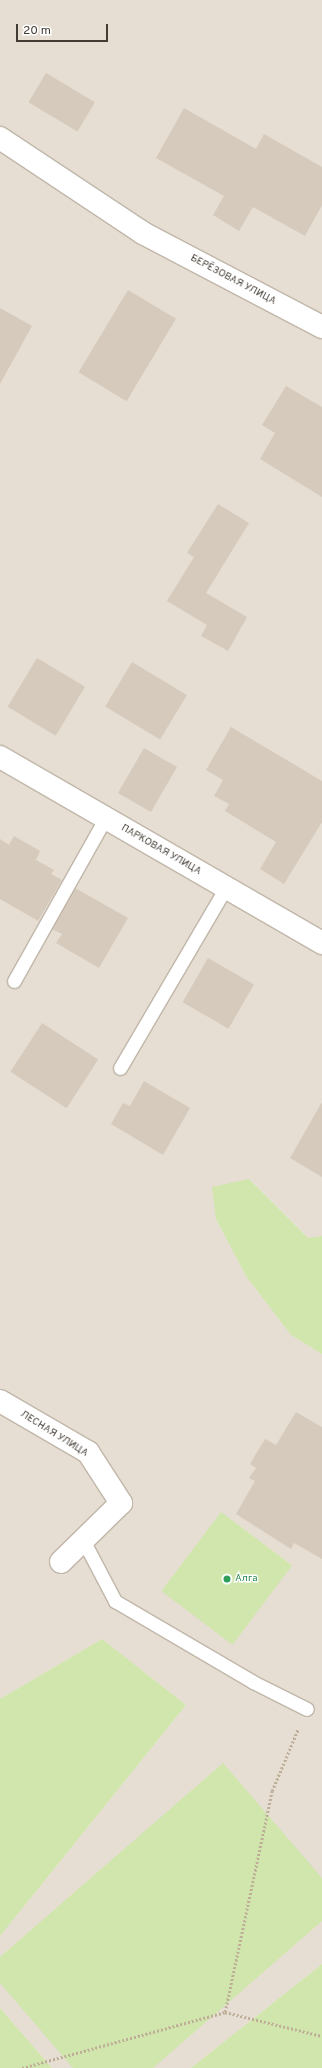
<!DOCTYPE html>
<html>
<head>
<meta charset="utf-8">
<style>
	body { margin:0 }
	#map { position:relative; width:322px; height:2068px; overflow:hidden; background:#f2ece4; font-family:Overpass,sans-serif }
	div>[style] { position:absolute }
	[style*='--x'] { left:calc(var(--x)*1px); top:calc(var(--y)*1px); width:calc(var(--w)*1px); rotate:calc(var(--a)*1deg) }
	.residential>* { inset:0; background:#e6ded2 }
	.green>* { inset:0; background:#d0e6ac; transform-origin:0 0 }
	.building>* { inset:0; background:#d6cabc; transform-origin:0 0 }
	.path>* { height:2.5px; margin-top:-1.25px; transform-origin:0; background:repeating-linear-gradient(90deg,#beae98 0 2px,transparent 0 4px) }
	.roads { filter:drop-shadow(1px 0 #c0b6a9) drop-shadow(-1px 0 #c0b6a9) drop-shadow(0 1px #c0b6a9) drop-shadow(0 -1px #c0b6a9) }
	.service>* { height:13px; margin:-6.5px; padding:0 6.5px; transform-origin:6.5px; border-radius:6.5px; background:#fff }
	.minor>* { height:22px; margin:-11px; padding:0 11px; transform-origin:11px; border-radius:11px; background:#fff }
	.dots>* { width:11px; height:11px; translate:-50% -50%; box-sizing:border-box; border:2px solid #fff; border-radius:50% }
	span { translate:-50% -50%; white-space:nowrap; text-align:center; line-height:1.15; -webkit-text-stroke:3px #fff; paint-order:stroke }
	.street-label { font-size:10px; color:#433c34 }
	.leisure-label { font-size:10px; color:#27864d }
	.left { translate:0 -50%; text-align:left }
	.scale { position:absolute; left:16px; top:24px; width:92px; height:18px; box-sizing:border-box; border:2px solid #433c34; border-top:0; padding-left:5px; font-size:12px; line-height:14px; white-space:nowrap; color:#433c34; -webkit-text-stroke:3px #fff; paint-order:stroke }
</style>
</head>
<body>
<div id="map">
	<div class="residential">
		<div style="clip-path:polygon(0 0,322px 0,322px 1236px,308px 1238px,249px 1179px,216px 1219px,246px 1276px,291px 1335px,322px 1354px,322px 1964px,191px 2068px,52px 2068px,0 2008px,0 1936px,186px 1705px,102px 1639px,0 1699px)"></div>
	</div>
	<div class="green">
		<div style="clip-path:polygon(249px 1179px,308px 1238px,322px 1236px,322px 1354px,291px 1335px,246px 1276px,216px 1219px,212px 1187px)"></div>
		<div style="left:221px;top:1512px;width:89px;height:99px;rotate:37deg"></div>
		<div style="clip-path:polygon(102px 1639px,186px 1705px,0 1936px,0 1699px)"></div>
		<div style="clip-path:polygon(223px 1763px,322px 1878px,322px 1921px,153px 2068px,73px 2068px,0 1983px,0 1957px)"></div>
		<div style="clip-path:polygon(322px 1964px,322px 2068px,191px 2068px)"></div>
		<div style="clip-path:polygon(0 2008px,52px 2068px,0 2068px)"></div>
	</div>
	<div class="building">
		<div style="left:46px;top:73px;width:57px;height:34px;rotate:31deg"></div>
		<div style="clip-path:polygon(184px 108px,256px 149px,264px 134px,322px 167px,322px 205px,305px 236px,253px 207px,239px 231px,213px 215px,224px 196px,156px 158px)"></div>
		<div style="left:128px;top:290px;width:56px;height:96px;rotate:31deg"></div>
		<div style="clip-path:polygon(0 308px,32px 326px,0 384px)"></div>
		<div style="clip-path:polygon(286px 386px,322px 407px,322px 497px,260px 459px,275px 433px,262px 425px)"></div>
		<div style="clip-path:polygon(218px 504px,249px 523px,206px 593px,247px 617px,228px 651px,201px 636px,207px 625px,167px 601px,194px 557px,187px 553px)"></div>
		<div style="left:37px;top:658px;width:56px;height:57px;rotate:31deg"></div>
		<div style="left:132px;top:662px;width:64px;height:52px;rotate:31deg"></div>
		<div style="clip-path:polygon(231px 727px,322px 781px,322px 822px,284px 884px,260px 869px,276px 842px,225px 811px,229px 804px,214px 796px,223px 780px,206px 770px)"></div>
		<div style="left:144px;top:748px;width:38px;height:52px;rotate:30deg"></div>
		<div style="clip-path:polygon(14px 836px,40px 851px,36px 860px,54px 870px,51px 874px,62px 880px,38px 921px,0 899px,0 839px,9px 845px)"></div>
		<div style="clip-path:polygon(75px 888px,128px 918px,99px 968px,56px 943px,62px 934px,52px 929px)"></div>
		<div style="left:208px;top:958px;width:53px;height:51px;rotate:30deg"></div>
		<div style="left:42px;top:1023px;width:67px;height:58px;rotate:33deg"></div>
		<div style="clip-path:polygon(144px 1081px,190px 1108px,163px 1155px,111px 1124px,123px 1103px,130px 1106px)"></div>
		<div style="clip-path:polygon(322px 1102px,322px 1177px,290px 1158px)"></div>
		<div style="clip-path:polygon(296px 1412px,322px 1427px,322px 1559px,294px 1543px,291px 1549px,236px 1514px,255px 1481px,249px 1478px,256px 1468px,250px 1464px,265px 1439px,276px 1445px)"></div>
	</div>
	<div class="path">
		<div style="--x:225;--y:2012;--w:226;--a:-78"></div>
		<div style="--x:272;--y:1791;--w:67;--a:-67.2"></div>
		<div style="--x:22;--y:2068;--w:211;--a:-15.4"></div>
		<div style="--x:225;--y:2012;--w:100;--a:13.9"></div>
	</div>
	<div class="roads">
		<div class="service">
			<div style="--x:14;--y:981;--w:188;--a:-60.7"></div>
			<div style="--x:120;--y:1068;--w:210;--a:-59.6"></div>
			<div style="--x:83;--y:1540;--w:69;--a:62.3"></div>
			<div style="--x:115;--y:1601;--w:160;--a:30.4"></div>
			<div style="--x:253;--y:1682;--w:60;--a:26.6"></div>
		</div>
		<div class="minor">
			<div style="--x:0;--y:138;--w:172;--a:33.6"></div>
			<div style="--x:143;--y:233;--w:202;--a:27.7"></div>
			<div style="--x:0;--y:757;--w:372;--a:30"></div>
			<div style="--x:0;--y:1401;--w:102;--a:30.1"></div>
			<div style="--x:88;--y:1452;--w:61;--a:57.1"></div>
			<div style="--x:121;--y:1503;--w:84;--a:135.5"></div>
		</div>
	</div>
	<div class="dots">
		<div style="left:227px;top:1579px;background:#2e9e5b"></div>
	</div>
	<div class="street-label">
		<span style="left:233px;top:280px;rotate:28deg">БЕРЁЗОВАЯ УЛИЦА</span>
		<span style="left:161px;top:850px;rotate:30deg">ПАРКОВАЯ УЛИЦА</span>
		<span style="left:54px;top:1434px;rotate:32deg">ЛЕСНАЯ УЛИЦА</span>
	</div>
	<div class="leisure-label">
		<span class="left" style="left:235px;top:1579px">Алга</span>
	</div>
	<div class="scale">20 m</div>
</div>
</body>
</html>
